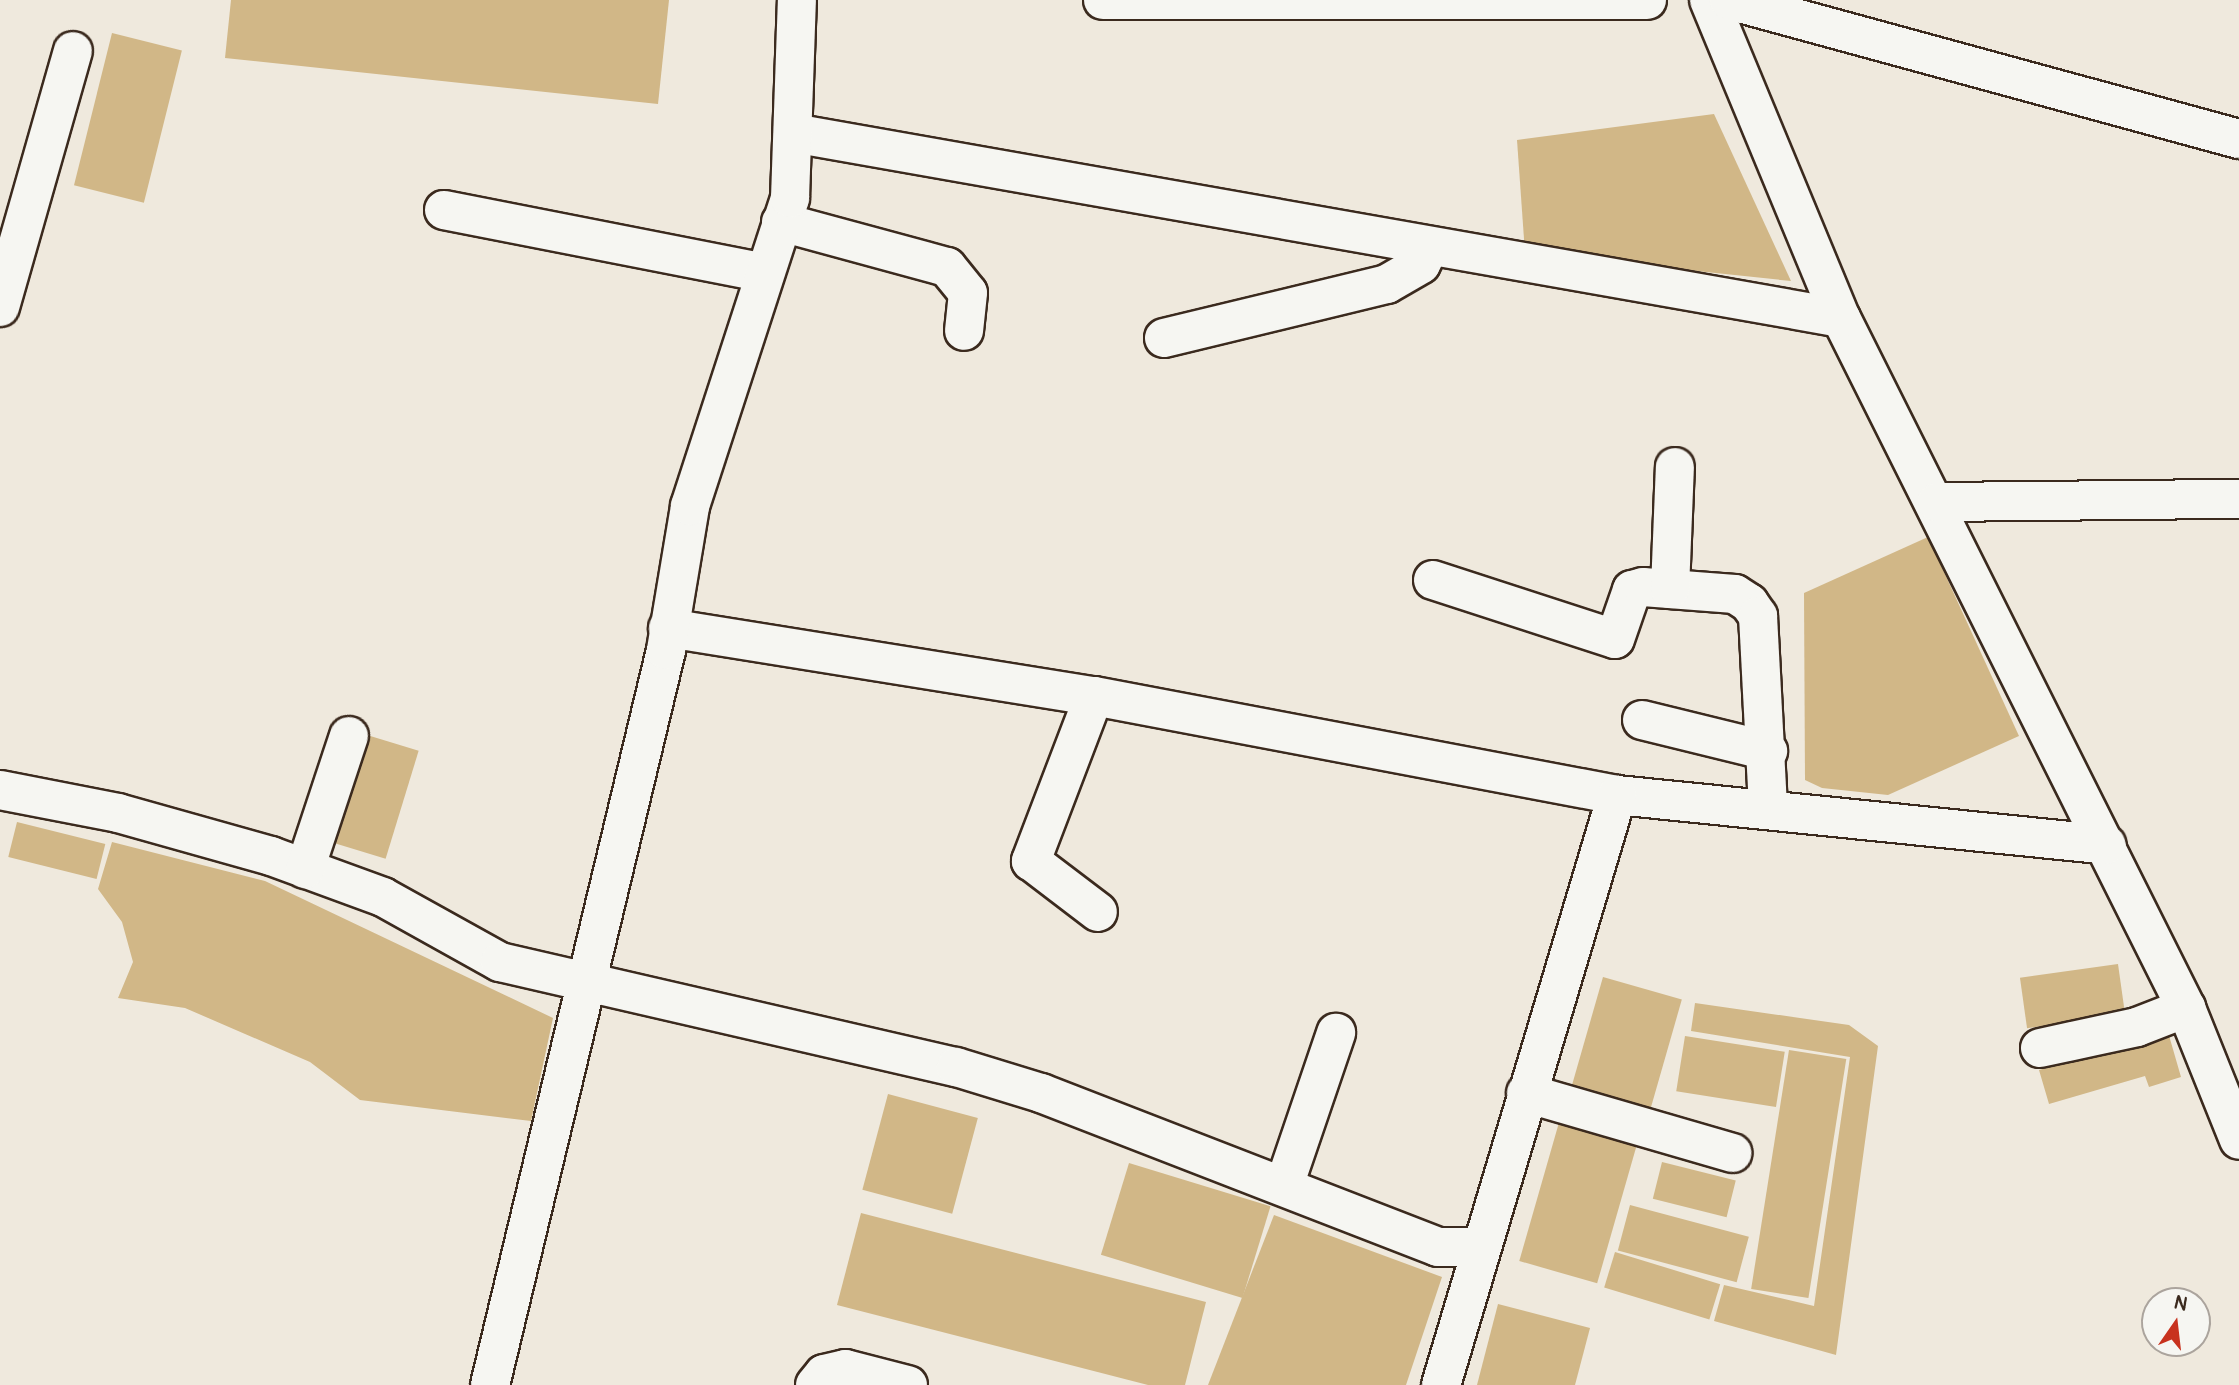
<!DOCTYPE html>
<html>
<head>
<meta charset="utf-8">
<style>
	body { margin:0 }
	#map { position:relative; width:2239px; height:1385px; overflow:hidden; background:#efe9dd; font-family:Pangolin,sans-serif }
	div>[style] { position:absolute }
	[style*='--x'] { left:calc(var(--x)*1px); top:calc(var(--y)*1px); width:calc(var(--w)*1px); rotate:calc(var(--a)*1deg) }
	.building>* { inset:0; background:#d1b787; transform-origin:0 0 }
	.roads { filter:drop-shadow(2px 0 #3b2a1e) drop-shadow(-2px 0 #3b2a1e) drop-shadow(0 2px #3b2a1e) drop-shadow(0 -2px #3b2a1e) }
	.minor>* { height:38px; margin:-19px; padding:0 19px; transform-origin:19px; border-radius:19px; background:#f6f6f2 }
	span { translate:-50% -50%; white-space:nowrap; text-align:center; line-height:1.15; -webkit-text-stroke:5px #f6f6f2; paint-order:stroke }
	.north { position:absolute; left:2141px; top:1287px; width:70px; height:70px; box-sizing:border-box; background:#f6f6f2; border:2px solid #aba49d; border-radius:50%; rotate:14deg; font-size:19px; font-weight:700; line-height:28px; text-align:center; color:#3b2a1e }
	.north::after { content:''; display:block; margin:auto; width:24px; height:32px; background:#c8321e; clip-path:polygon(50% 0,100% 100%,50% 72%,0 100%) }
</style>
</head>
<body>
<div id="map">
	<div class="building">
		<div style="clip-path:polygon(231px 0,669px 0,658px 104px,225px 58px)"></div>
		<div style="left:112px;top:33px;width:72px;height:157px;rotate:14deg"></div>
		<div style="clip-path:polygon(1714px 114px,1791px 281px,1525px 253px,1517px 140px)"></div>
		<div style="clip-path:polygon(1928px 537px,2019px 736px,1888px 795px,1822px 788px,1805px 780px,1804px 593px)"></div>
		<div style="left:367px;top:735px;width:54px;height:113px;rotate:17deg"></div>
		<div style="left:17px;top:822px;width:91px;height:36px;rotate:14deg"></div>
		<div style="clip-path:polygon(112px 842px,265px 881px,553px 1018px,531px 1121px,360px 1100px,310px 1062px,185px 1008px,118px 998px,133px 962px,122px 922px,98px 889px)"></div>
		<div style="left:2118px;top:964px;width:51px;height:99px;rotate:82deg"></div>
		<div style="left:1603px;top:977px;width:82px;height:121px;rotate:16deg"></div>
		<div style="clip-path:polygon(1695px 1003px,1849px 1025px,1878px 1046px,1836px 1355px,1714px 1321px,1724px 1285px,1814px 1306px,1850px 1057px,1691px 1031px)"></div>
		<div style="clip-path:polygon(2168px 1032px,2181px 1077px,2149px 1087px,2145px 1076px,2049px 1104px,2039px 1070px)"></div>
		<div style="left:1685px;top:1036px;width:101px;height:56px;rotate:9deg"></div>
		<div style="left:1789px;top:1050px;width:58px;height:242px;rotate:9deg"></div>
		<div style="left:888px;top:1094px;width:93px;height:99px;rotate:15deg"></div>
		<div style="left:1562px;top:1112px;width:81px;height:155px;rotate:16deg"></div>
		<div style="left:1662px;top:1162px;width:76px;height:38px;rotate:14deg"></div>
		<div style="left:1129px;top:1163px;width:148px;height:96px;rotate:17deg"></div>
		<div style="left:1630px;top:1205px;width:123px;height:47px;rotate:15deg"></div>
		<div style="clip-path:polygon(861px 1213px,1206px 1302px,1185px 1385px,1148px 1385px,837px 1305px)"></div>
		<div style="clip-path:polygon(1274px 1215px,1442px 1277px,1406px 1385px,1208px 1385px)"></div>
		<div style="left:1615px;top:1252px;width:110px;height:37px;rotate:17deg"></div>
		<div style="clip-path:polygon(1498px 1304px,1590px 1328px,1575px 1385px,1477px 1385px)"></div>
	</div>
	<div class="roads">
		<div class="minor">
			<div style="--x:1103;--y:0;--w:544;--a:0"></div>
			<div style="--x:1709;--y:0;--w:344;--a:67.5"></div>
			<div style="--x:1841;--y:318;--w:771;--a:63.43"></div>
			<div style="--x:2186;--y:1008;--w:142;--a:68.1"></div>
			<div style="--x:1729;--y:0;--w:529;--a:15.25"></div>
			<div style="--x:793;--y:133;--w:1064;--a:10.01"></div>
			<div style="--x:444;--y:210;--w:327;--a:11.1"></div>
			<div style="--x:781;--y:222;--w:172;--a:15.2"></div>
			<div style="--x:947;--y:267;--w:33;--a:51"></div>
			<div style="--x:968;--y:293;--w:38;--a:96"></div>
			<div style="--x:0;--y:307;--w:266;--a:-74.1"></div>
			<div style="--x:1164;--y:338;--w:229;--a:-13.6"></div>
			<div style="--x:1387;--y:284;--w:39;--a:-30"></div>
			<div style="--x:1421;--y:264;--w:20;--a:-63"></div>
			<div style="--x:1937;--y:502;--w:302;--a:-0.6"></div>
			<div style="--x:1433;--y:580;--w:191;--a:18"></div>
			<div style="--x:1615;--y:639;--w:52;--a:-70.9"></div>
			<div style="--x:1632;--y:590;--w:11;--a:-15"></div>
			<div style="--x:1643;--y:587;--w:92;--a:4.4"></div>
			<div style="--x:1735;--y:594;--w:17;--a:33"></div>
			<div style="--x:1749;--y:603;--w:16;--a:55"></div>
			<div style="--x:1758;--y:616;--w:194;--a:87"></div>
			<div style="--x:1670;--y:589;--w:122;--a:-87.7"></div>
			<div style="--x:668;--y:628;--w:431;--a:9.1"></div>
			<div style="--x:1094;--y:696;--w:532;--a:10.72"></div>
			<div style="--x:1617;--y:795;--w:492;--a:5.8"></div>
			<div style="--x:1094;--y:696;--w:177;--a:110.9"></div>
			<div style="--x:1031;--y:861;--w:84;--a:37.3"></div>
			<div style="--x:1642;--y:720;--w:130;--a:13.8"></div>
			<div style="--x:0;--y:790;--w:120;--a:11"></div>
			<div style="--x:118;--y:813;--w:159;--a:15.7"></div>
			<div style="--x:271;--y:856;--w:119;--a:20.1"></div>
			<div style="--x:383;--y:897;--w:134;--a:29.1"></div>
			<div style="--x:500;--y:962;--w:468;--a:13"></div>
			<div style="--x:956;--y:1067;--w:89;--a:17"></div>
			<div style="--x:1041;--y:1093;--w:426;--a:21.2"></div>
			<div style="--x:1438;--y:1247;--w:40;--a:0"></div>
			<div style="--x:305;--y:869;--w:140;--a:-71.7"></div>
			<div style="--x:2040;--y:1048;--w:99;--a:-12.2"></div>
			<div style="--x:2137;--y:1027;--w:53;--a:-21.2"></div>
			<div style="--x:1526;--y:1093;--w:215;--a:16.2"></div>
			<div style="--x:1284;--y:1186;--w:162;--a:-71.2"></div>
			<div style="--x:490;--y:1385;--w:756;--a:-76.53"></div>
			<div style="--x:666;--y:650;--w:146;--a:-80.5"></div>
			<div style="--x:690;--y:506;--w:324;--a:-72"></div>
			<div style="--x:790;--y:198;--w:198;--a:-88"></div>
			<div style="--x:815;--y:1385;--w:14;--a:-51"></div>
			<div style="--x:824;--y:1374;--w:22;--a:-13"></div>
			<div style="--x:845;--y:1369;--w:65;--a:14.3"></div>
			<div style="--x:1441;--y:1385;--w:616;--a:-73.39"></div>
		</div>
	</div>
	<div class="north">N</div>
</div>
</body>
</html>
